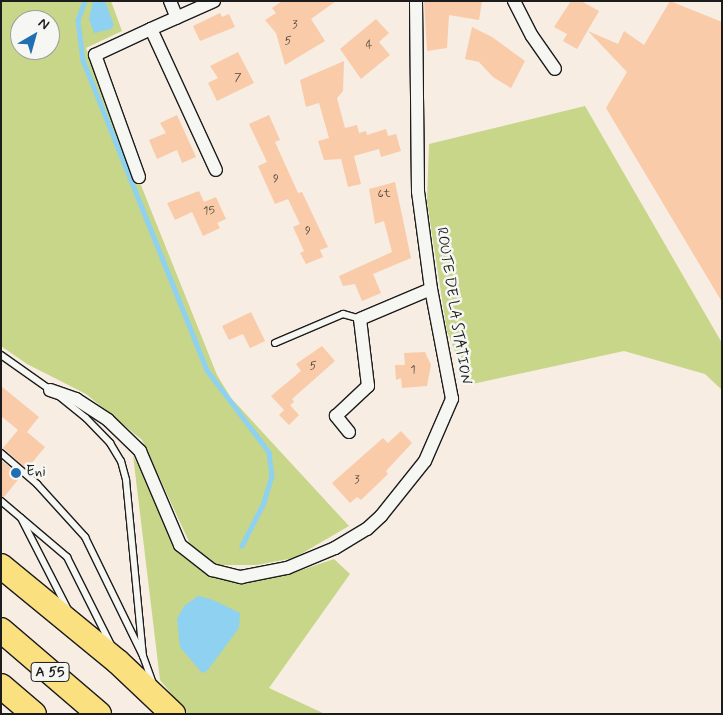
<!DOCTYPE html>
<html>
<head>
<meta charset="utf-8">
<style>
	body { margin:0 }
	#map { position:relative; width:723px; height:715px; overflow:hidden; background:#f7ede3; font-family:Mynerve,sans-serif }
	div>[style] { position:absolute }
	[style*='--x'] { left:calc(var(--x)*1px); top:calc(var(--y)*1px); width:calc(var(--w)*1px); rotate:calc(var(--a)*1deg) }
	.green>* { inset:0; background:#c7d689 }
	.water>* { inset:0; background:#8fd1f0 }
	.stream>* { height:4.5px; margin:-2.25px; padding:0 2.25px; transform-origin:2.25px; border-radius:2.25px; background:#8fd1f0 }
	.building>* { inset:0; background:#f9cba8 }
	.roads { filter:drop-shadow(1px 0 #1c1c1c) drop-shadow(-1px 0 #1c1c1c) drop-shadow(0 1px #1c1c1c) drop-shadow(0 -1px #1c1c1c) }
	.lane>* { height:6px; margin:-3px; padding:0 3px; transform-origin:3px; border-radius:3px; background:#f6f6f2 }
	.street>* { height:12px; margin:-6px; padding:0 6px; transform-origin:6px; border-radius:6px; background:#f6f6f2 }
	.highway>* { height:24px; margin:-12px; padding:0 12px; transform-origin:12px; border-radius:12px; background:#fbe080 }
	.dots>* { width:14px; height:14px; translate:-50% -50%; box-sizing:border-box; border:2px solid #f6f6f2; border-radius:50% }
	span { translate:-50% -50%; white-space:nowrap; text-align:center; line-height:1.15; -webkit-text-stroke:5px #f6f6f2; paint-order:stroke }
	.number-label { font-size:12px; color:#53483f }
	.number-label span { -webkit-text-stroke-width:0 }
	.shield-label span { padding:1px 4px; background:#f6f6f2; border:1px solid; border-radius:4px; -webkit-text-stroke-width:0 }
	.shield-label { font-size:14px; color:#1c1c1c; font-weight:700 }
	.street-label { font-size:15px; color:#1c1c1c }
	.poi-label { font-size:15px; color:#1c1c1c }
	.left { translate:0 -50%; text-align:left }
	.frame { position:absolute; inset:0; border:2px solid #1c1c1c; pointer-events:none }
	.north { position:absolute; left:10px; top:10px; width:50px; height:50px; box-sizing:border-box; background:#f6f6f2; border:1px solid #9f9f9c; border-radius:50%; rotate:38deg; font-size:14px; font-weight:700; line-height:20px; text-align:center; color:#1c1c1c }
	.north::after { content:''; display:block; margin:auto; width:18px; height:22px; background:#1f6fb2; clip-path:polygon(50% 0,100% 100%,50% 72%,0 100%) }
</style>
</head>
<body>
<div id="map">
	<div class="green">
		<div style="clip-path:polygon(evenodd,1px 1px,111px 1px,122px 31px,86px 48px,217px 375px,231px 398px,349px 526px,294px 558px,257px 565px,216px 565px,191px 546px,142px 440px,86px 394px,27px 364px,1px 346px,1px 1px,20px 20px,50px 20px,50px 50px,20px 50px,20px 20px)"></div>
		<div style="clip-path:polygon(585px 106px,722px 343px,722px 390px,705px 374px,624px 351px,468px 385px,447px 331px,427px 201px,429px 144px)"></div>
		<div style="clip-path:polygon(133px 455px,183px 557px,213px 577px,246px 582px,296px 572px,334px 559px,350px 574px,269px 688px,325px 714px,188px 714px,160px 680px)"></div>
	</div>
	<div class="water">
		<div style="clip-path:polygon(93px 1px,105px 1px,114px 25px,111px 29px,94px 33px,89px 19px)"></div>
		<div style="clip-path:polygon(198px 596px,211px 599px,240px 613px,239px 628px,207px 671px,202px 673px,180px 647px,177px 619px,184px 606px)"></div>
	</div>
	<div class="stream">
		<div style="--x:85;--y:1;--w:20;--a:110"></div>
		<div style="--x:78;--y:20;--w:40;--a:82.9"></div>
		<div style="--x:83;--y:60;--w:334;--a:68.2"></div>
		<div style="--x:207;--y:370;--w:103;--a:52.9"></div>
		<div style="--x:269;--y:452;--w:24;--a:83"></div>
		<div style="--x:272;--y:476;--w:28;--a:107"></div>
		<div style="--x:264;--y:503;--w:48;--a:117.1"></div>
	</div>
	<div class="building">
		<div style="clip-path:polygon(282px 1px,336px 1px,311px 19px,325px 41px,285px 65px,276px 33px,265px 20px,276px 13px,272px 8px)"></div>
		<div style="clip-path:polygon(424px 1px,482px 1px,479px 20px,449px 15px,447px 48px,427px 51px)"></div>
		<div style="clip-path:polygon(571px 1px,581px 1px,599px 11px,577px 49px,563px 41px,567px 34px,554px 27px)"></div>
		<div style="clip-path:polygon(670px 1px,722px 22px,722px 302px,606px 108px,627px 72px,588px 31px,618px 44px,624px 31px,644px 45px)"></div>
		<div style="clip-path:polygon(220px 13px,222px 17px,229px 14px,235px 27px,200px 41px,193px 26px)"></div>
		<div style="clip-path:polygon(376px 19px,389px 33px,379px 42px,390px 55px,361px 79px,340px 49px)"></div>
		<div style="clip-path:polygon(472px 27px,492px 37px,525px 61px,511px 88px,493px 77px,479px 62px,465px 59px)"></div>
		<div style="clip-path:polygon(238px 52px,254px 83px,217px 101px,208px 83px,218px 78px,210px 66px)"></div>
		<div style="clip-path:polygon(344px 61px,343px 91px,337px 98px,345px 128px,357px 125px,359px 133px,366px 131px,367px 135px,386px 129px,388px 136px,396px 134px,401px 151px,381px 157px,379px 149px,354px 156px,361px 184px,348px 187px,341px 159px,324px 160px,318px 141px,329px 138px,319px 103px,306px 107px,300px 80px)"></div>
		<div style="clip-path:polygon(177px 115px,196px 157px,182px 163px,177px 150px,157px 159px,149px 140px,166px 133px,160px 123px)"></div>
		<div style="clip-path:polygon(269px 115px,280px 140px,275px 142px,298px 193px,302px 192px,328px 247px,320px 250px,323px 257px,306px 264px,300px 253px,304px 251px,293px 227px,300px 224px,288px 199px,275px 204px,258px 166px,267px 162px,249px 124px)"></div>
		<div style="clip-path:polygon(395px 182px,411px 258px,373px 274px,381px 293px,362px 301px,355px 284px,343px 286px,339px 276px,392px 252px,384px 221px,375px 224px,369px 189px)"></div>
		<div style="clip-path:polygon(199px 191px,204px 202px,216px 197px,226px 219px,217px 223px,220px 228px,203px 236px,192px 212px,175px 220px,167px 203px)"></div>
		<div style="clip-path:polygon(251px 312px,265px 341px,250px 348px,243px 334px,229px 340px,222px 326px)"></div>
		<div style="clip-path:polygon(322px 346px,335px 361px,292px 399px,294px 402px,290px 405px,299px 415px,289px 425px,279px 415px,284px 410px,271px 396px,301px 371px,296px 364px)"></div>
		<div style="clip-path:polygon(425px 352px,431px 365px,427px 386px,402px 388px,401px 378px,396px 380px,395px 365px,405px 365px,404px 353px)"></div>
		<div style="clip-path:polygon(1px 386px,39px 417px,27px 432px,45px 447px,27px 469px,3px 448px,18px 430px,1px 416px)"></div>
		<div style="clip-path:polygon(401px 431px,412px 443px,386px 471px,388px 474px,361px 500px,357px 497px,350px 503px,332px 483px,383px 438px,388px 443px)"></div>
		<div style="clip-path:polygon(1px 460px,21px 476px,4px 497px,1px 496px)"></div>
	</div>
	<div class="roads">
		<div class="lane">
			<div style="--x:275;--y:343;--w:74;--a:-23.1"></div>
			<div style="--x:343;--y:314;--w:18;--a:16"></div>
			<div style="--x:1;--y:355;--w:62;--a:35.2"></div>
			<div style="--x:60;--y:397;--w:33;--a:39"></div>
			<div style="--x:86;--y:418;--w:35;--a:46"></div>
			<div style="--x:110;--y:443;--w:21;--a:59"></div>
			<div style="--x:121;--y:461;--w:20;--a:75"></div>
			<div style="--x:126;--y:480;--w:177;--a:84.5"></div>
			<div style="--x:1;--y:453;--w:48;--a:40.7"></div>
			<div style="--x:37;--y:484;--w:72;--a:47.8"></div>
			<div style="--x:85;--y:537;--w:132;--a:64"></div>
			<div style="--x:143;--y:656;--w:29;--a:70"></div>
			<div style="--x:1;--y:501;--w:87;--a:40.3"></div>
			<div style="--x:67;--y:557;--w:98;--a:63.4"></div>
			<div style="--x:21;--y:518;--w:103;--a:62.9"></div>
		</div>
		<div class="street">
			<div style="--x:170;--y:1;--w:18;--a:68"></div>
			<div style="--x:214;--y:1;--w:69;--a:156"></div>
			<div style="--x:151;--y:29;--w:155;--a:65.3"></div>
			<div style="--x:514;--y:1;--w:39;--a:63"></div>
			<div style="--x:532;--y:36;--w:40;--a:55.1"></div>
			<div style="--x:139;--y:177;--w:130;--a:-109.8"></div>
			<div style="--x:95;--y:55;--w:62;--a:-24.9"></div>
			<div style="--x:50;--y:390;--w:28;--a:19"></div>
			<div style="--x:76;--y:399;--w:38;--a:33"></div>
			<div style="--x:108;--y:420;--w:45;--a:44.1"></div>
			<div style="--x:140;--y:451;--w:102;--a:66.9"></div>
			<div style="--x:180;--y:545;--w:41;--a:38"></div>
			<div style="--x:212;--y:570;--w:30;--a:14"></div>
			<div style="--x:241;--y:577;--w:47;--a:-11.1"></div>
			<div style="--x:287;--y:568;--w:52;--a:-22.6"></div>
			<div style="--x:335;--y:548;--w:37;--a:-31"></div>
			<div style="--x:367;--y:529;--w:19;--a:-43"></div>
			<div style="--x:381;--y:516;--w:70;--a:-51.3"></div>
			<div style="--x:425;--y:461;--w:68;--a:-66.5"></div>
			<div style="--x:452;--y:399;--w:112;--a:-100.8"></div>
			<div style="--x:431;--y:289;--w:98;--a:-97.6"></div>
			<div style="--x:418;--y:192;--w:191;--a:-90.6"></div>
			<div style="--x:349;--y:432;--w:21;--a:-129"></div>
			<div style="--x:336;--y:416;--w:44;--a:-43.2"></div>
			<div style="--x:368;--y:386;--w:67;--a:-96.8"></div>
			<div style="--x:360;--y:319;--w:77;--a:-22.9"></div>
		</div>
		<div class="highway">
			<div style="--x:1;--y:566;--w:151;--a:39.4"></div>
			<div style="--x:118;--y:662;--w:76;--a:43.4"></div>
			<div style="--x:1;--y:630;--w:129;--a:40.6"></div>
			<div style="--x:1;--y:686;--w:43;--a:40.3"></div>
		</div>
	</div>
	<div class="dots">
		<div style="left:16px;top:473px;background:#1f6fb2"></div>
	</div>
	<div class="number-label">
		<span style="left:295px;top:26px">3</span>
		<span style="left:288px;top:42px">5</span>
		<span style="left:369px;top:46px">4</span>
		<span style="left:238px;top:79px">7</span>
		<span style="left:276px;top:180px">9</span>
		<span style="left:384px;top:195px">6t</span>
		<span style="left:209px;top:212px">15</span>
		<span style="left:308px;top:232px">9</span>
		<span style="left:313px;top:367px">5</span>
		<span style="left:413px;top:371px">1</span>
		<span style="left:357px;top:481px">3</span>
	</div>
	<div class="shield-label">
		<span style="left:50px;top:672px">A 55</span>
	</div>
	<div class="street-label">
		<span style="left:453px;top:306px;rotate:81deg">ROUTE DE LA STATION</span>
	</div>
	<div class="poi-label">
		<span class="left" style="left:26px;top:473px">Eni</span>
	</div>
	<div class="frame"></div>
	<div class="north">N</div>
</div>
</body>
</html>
